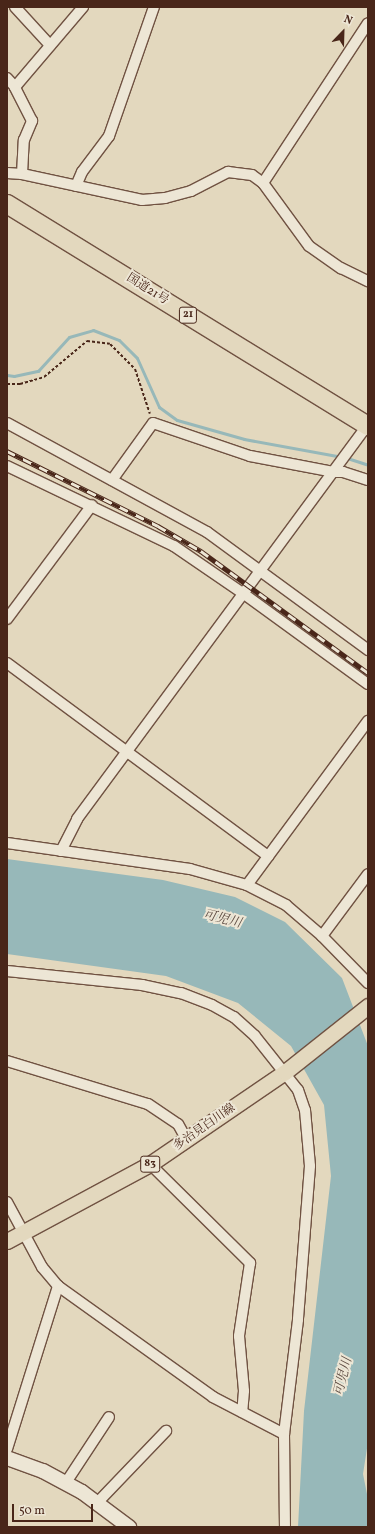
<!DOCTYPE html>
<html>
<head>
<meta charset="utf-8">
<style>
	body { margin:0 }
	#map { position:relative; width:375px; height:1534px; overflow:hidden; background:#e3d8be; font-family:Vollkorn,"Noto Serif JP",serif }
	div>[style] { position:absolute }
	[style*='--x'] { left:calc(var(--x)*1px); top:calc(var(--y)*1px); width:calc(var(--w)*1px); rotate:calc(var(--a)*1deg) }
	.water>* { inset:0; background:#97b8b9 }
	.stream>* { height:3px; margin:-1.5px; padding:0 1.5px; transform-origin:1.5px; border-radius:1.5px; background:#97b8b9 }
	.path>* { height:2px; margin-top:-1px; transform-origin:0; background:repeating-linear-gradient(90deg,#492619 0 3px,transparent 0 5px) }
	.roads { filter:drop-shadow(1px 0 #705242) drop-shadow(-1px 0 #705242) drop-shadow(0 1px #705242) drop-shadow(0 -1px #705242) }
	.street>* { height:10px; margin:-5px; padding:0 5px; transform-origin:5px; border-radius:5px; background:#ede6d5 }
	.secondary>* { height:14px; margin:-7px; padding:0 7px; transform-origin:7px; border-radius:7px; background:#ede6d5 }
	.primary>* { height:15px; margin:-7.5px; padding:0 7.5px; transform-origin:7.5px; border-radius:7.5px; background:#e3d8be }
	.highway>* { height:18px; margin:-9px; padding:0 9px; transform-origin:9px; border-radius:9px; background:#e3d8be }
	.rail>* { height:4.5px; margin-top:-2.25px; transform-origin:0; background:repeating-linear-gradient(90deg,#ede6d5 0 9px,#492619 0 18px); box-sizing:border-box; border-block:1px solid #492619 }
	span { translate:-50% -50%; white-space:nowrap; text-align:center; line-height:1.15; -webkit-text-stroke:4px #ede6d5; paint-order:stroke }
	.shield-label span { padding:1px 3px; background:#ede6d5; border:1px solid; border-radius:3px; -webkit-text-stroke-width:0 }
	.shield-label { font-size:11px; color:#492619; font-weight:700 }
	.street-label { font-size:12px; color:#492619 }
	.water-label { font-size:13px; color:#5c4a41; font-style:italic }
	.frame { position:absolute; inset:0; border:8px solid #492619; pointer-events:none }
	.north { position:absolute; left:323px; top:12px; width:40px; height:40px; -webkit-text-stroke:3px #ede6d5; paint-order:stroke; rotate:23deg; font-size:11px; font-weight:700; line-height:16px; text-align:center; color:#492619 }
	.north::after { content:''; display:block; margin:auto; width:14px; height:18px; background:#492619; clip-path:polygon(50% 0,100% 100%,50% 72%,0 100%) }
	.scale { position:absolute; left:12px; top:1504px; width:81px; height:18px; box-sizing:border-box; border:2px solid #492619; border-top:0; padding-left:5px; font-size:12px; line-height:14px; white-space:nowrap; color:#492619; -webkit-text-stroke:3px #ede6d5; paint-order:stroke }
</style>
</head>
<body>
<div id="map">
	<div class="water">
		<div style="clip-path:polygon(7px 859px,163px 880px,235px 897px,285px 922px,342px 978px,368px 1046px,368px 1442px,363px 1474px,368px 1499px,368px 1527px,298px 1527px,304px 1411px,331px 1176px,324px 1105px,291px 1046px,238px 1003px,166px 976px,7px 954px)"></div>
	</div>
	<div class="stream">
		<div style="--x:7;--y:375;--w:7;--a:8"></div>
		<div style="--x:14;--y:376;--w:25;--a:-12"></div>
		<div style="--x:38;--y:371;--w:46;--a:-47.6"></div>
		<div style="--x:69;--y:337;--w:25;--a:-16"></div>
		<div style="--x:93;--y:330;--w:28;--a:21"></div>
		<div style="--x:119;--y:340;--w:25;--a:45"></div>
		<div style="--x:137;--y:358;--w:54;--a:65.8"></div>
		<div style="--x:159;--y:407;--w:22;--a:36"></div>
		<div style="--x:177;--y:420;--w:70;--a:15.8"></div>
		<div style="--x:244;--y:439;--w:100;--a:10.4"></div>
		<div style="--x:347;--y:458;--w:22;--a:18"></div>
	</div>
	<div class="path">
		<div style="--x:7;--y:384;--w:13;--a:0"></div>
		<div style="--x:20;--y:384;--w:25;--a:-16"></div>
		<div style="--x:44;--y:377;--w:56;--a:-39.9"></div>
		<div style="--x:87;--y:341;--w:23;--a:7"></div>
		<div style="--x:110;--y:344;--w:35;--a:45"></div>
		<div style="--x:135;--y:369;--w:47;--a:71.6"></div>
	</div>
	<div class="roads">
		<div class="street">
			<div style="--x:15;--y:7;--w:52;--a:47.4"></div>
			<div style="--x:7;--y:78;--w:12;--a:48"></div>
			<div style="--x:7;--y:173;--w:15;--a:4"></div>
			<div style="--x:22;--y:174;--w:123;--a:12.2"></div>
			<div style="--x:142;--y:200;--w:23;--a:-5"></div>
			<div style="--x:165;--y:198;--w:27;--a:-15"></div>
			<div style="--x:191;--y:191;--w:42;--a:-27.2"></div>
			<div style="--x:228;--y:172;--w:24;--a:7"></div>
			<div style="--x:252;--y:175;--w:14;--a:36"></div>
			<div style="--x:263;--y:183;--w:78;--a:53.9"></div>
			<div style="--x:309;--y:246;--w:39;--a:35"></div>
			<div style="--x:341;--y:268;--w:30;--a:26"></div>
			<div style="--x:22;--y:174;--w:34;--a:-87"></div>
			<div style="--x:24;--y:140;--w:21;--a:-67"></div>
			<div style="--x:32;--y:121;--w:38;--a:-117"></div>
			<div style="--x:15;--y:87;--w:105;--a:-49.6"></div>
			<div style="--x:263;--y:183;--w:191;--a:-56.7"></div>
			<div style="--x:76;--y:186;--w:15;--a:-67"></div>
			<div style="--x:82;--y:172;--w:45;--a:-53.1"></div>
			<div style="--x:109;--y:136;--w:137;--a:-70.8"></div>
			<div style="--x:7;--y:423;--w:228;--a:28.6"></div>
			<div style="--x:207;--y:532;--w:200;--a:36.2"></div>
			<div style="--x:7;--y:466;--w:185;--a:25.6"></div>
			<div style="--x:174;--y:546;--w:85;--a:34.4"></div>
			<div style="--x:244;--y:594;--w:153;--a:36"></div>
			<div style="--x:112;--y:480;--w:70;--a:-54.3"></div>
			<div style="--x:153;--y:423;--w:102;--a:18.8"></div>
			<div style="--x:250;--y:456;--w:86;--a:10.8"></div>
			<div style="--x:334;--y:472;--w:9;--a:0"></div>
			<div style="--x:343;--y:472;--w:26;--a:18"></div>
			<div style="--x:7;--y:619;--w:142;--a:-53.3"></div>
			<div style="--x:7;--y:663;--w:325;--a:36.5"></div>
			<div style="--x:7;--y:843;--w:185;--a:8.1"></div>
			<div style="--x:190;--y:869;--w:59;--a:15.7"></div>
			<div style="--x:247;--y:885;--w:44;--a:27.1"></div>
			<div style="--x:286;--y:905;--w:48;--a:40.7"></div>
			<div style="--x:322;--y:936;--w:66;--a:45.6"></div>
			<div style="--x:61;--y:851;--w:36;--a:-63"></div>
			<div style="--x:77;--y:819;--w:490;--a:-53.6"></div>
			<div style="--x:247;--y:885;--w:204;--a:-53.6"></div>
			<div style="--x:322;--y:936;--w:77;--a:-53.4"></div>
			<div style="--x:7;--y:971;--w:136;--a:5.9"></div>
			<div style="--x:142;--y:985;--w:40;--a:12"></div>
			<div style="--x:181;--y:993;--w:33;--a:21"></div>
			<div style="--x:212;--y:1005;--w:25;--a:29"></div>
			<div style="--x:234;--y:1017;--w:28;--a:42"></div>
			<div style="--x:255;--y:1036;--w:69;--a:51.5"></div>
			<div style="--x:298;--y:1090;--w:21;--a:71"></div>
			<div style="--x:305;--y:1110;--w:56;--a:84.9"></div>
			<div style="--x:310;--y:1166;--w:154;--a:94.5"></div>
			<div style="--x:298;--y:1320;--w:115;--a:97"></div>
			<div style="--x:284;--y:1434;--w:93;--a:89.4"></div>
			<div style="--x:7;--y:1061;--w:147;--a:17"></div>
			<div style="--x:148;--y:1104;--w:36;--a:34"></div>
			<div style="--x:178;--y:1124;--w:18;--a:61"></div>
			<div style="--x:150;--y:1164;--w:141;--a:44.7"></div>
			<div style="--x:250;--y:1263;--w:74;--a:98.6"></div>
			<div style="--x:239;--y:1336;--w:55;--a:84.8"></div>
			<div style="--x:244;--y:1391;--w:21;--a:95"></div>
			<div style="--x:7;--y:1202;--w:74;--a:61.7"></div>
			<div style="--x:42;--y:1267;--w:25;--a:50"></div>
			<div style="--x:58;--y:1286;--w:191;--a:35.6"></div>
			<div style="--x:213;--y:1397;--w:80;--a:27.5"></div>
			<div style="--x:7;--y:1449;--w:171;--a:-72.6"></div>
			<div style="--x:65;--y:1484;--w:80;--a:-56.7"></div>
			<div style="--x:97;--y:1503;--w:100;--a:-46.2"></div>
		</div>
		<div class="secondary">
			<div style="--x:7;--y:1458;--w:38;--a:20"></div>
			<div style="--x:43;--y:1471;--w:44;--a:28.3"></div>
			<div style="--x:82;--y:1492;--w:59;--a:36.7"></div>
		</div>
		<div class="primary">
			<div style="--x:7;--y:1241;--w:162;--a:-28.3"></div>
			<div style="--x:150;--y:1164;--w:163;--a:-34.3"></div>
			<div style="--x:285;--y:1072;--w:106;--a:-38.5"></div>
		</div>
		<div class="highway">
			<div style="--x:7;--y:204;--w:424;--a:31.6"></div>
		</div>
	</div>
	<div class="rail">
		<div style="--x:7;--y:451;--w:169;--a:26.4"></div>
		<div style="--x:158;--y:526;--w:50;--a:30.2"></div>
		<div style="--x:201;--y:551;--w:207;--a:36.1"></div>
	</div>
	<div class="shield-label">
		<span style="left:188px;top:315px">21</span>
		<span style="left:150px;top:1164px">83</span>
	</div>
	<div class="street-label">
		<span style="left:147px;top:290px;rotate:32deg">国道21号</span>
		<span style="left:205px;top:1128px;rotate:-35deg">多治見白川線</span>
	</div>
	<div class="water-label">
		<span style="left:222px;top:920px;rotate:14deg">可児川</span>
		<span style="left:344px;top:1377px;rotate:-76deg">可児川</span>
	</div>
	<div class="frame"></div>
	<div class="north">N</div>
	<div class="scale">50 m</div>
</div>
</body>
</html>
